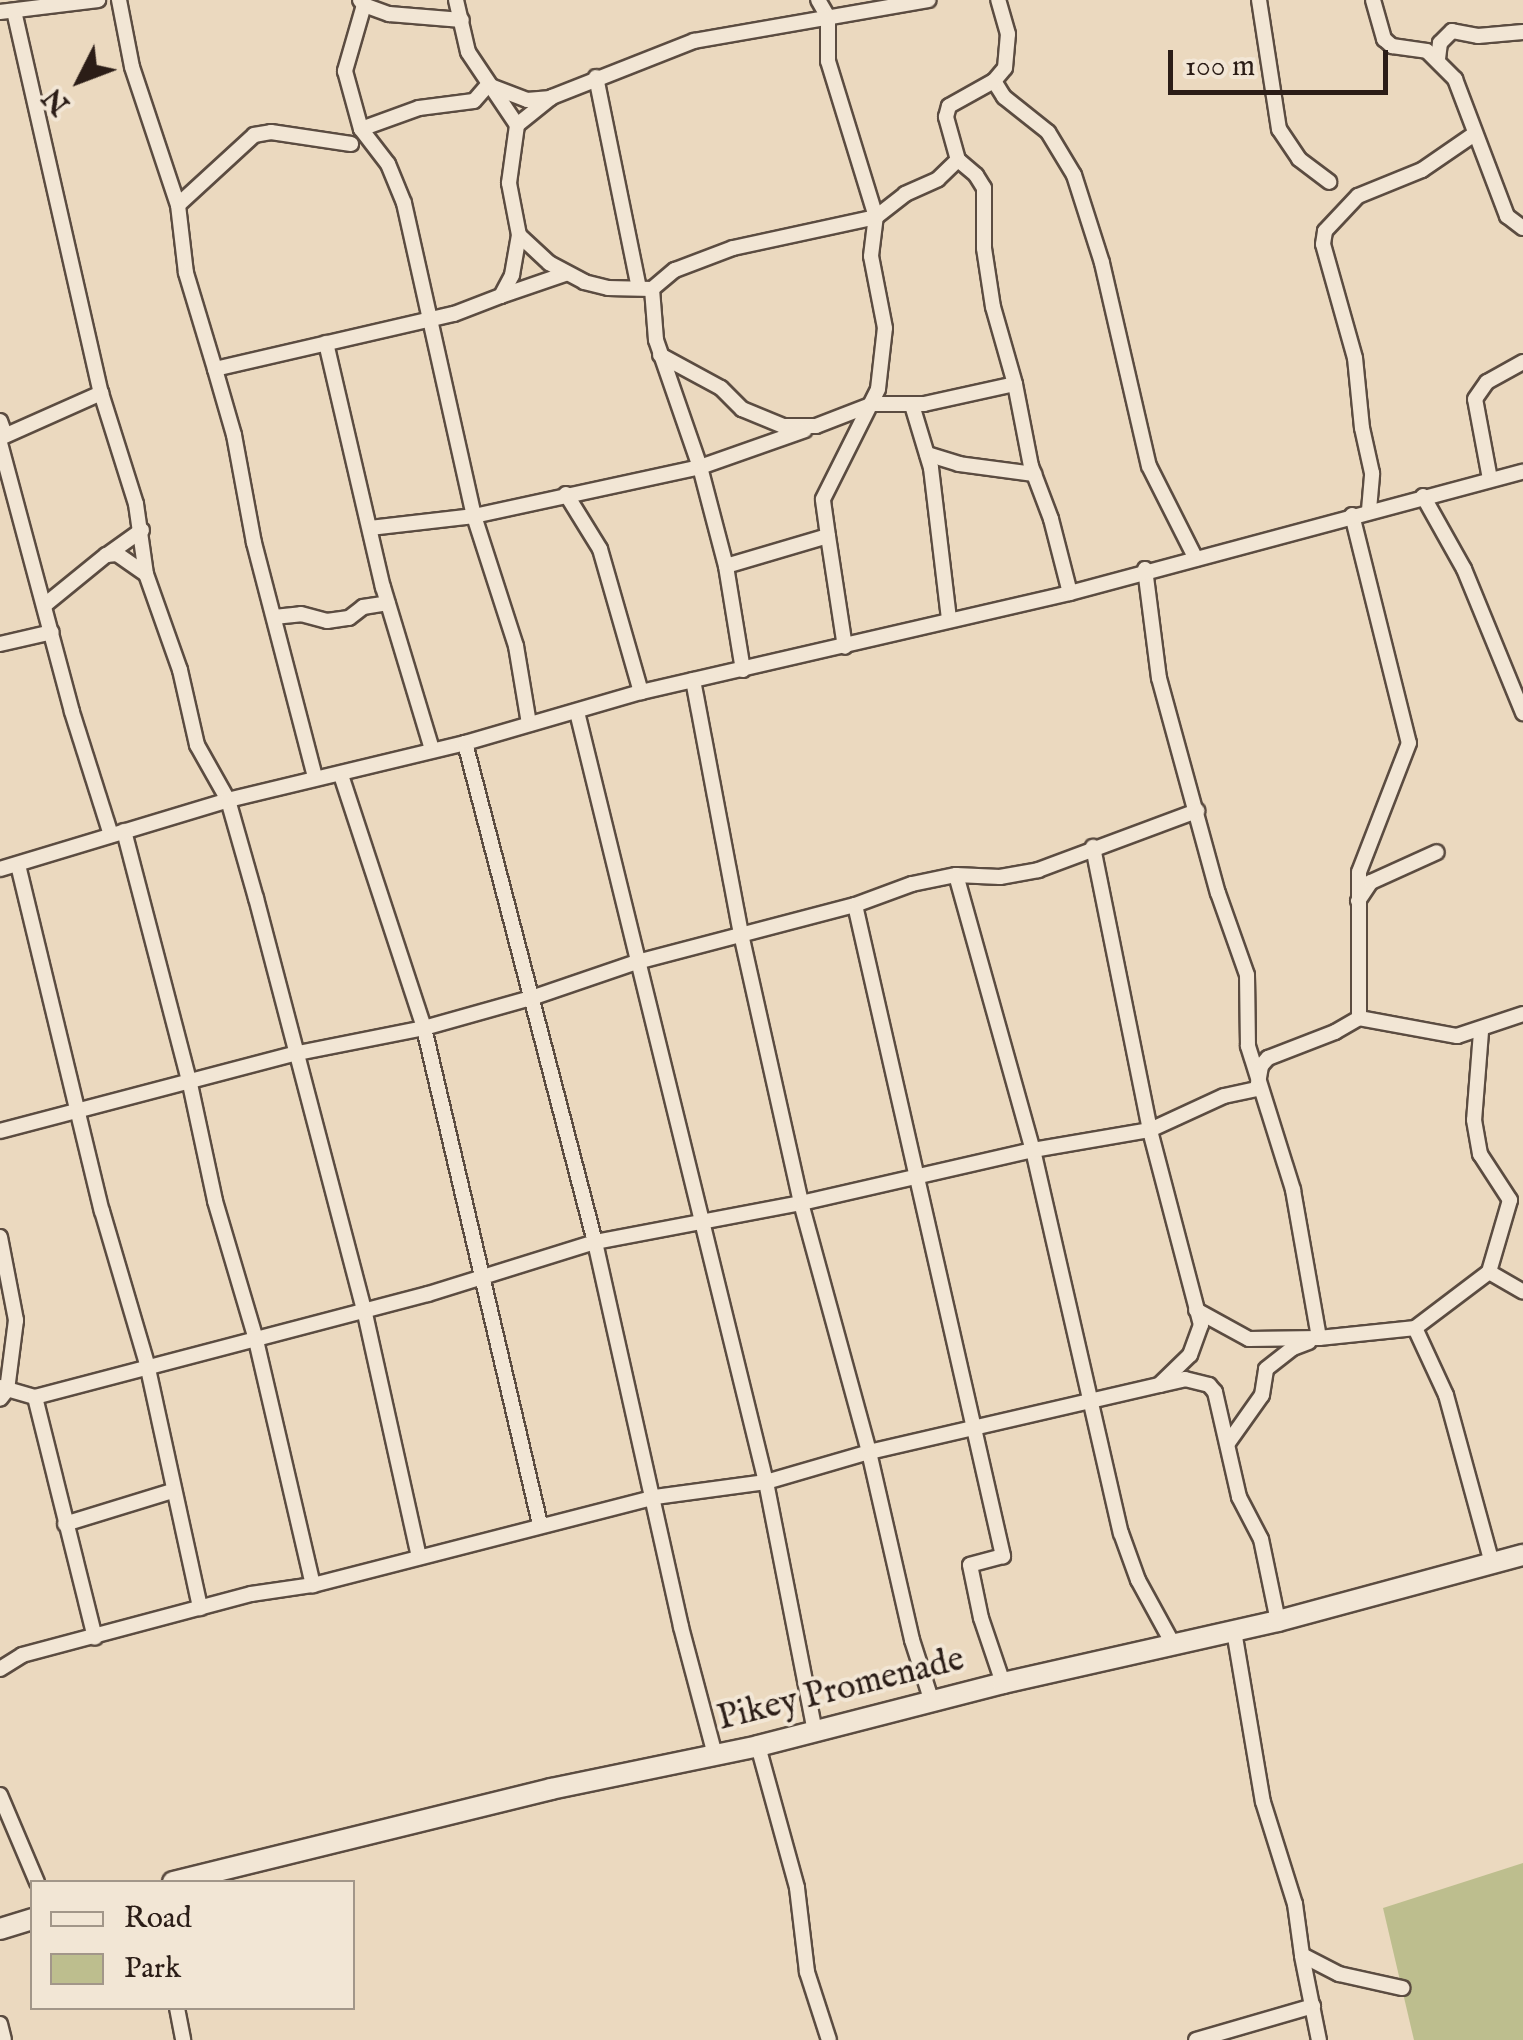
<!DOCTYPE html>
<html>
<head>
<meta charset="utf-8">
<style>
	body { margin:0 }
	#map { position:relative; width:1523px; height:2040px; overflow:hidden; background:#ebd9bf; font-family:"IM FELL English",serif }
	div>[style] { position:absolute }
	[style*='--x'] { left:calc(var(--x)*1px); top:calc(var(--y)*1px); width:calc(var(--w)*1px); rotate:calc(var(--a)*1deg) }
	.green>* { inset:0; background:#bdbe8e }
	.roads { filter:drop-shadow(2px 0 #5b4c41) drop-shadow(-2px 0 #5b4c41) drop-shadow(0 2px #5b4c41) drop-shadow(0 -2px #5b4c41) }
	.street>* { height:14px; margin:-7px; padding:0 7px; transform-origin:7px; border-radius:7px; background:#f2e6d5 }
	.secondary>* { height:20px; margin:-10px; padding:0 10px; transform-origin:10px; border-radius:10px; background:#f2e6d5 }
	span { translate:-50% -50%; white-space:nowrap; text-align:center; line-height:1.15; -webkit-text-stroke:8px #f2e6d5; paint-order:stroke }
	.street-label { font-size:35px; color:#2b1d17 }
	.legend { position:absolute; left:30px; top:1880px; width:325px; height:130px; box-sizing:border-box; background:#f2e6d5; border:2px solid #a29689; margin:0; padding:12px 18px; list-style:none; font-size:30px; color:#2b1d17 }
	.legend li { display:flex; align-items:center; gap:20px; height:50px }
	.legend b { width:50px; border:2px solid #a29689 }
	.north { position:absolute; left:30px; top:30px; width:100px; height:100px; -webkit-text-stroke:8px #f2e6d5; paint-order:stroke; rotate:228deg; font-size:28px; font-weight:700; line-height:40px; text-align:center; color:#2b1d17 }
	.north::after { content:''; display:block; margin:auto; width:35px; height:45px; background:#2b1d17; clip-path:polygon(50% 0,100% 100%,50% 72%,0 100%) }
	.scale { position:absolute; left:1168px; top:50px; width:220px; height:45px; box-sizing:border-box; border:5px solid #2b1d17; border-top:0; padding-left:12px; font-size:30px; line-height:35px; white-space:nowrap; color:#2b1d17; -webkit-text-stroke:8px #f2e6d5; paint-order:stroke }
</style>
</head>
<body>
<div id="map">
	<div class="green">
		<div style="clip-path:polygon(1523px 1863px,1523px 2040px,1414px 2040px,1383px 1908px)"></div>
	</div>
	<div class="roads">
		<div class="street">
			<div style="--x:119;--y:0;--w:68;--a:79"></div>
			<div style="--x:132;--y:67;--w:145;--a:71.6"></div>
			<div style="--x:178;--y:205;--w:68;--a:83.3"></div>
			<div style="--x:186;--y:273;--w:100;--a:73.2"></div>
			<div style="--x:360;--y:0;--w:6;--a:51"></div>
			<div style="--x:364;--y:5;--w:69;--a:106.1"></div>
			<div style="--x:345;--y:71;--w:60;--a:74.6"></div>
			<div style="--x:361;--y:129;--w:44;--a:52.4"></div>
			<div style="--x:388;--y:164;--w:42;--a:67.7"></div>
			<div style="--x:404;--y:203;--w:321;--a:77.4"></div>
			<div style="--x:474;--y:516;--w:137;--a:72.1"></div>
			<div style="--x:516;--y:646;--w:79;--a:80.5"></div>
			<div style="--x:456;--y:0;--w:53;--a:77"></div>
			<div style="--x:468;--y:52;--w:88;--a:56.1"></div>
			<div style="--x:1259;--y:0;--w:131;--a:81.2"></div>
			<div style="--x:1279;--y:129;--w:36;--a:56"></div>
			<div style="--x:1299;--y:159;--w:38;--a:37"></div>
			<div style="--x:1373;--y:0;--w:41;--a:74.2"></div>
			<div style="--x:1384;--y:39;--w:11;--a:41"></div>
			<div style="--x:1392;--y:46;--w:35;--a:8"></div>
			<div style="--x:1427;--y:51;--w:40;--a:45"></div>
			<div style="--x:1455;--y:79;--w:147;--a:69.2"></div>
			<div style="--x:1507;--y:216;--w:20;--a:37"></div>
			<div style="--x:364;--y:5;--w:27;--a:20"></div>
			<div style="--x:389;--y:14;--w:73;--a:4.7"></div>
			<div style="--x:14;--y:11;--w:392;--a:77.2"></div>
			<div style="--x:101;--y:393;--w:116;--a:72.5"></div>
			<div style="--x:136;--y:504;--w:71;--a:81.9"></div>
			<div style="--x:146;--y:574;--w:102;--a:70.5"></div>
			<div style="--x:180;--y:670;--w:77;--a:77.2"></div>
			<div style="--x:197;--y:745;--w:63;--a:60.6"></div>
			<div style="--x:228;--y:800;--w:102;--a:74.1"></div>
			<div style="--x:256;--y:898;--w:425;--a:75.3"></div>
			<div style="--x:364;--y:1309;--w:254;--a:77.5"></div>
			<div style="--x:0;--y:12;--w:99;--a:-7"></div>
			<div style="--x:1438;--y:59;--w:16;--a:-83"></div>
			<div style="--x:1440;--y:43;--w:17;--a:-45"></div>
			<div style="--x:1452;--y:31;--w:26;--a:11"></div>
			<div style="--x:1478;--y:36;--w:45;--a:-5.1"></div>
			<div style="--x:596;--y:77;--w:215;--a:78.5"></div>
			<div style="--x:994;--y:81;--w:19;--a:58"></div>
			<div style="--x:1004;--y:97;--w:56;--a:38.5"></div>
			<div style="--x:1048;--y:132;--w:50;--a:58.8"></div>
			<div style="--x:1074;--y:175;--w:92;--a:72.3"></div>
			<div style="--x:1102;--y:263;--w:208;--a:77"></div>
			<div style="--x:1149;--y:466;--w:104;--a:63.2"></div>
			<div style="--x:361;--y:129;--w:62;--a:-19.9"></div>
			<div style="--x:419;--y:108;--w:55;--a:-7.3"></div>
			<div style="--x:474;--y:101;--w:21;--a:-49"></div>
			<div style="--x:488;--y:85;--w:42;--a:21"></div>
			<div style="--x:527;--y:100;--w:24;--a:-5"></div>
			<div style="--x:178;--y:205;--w:103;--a:-42.6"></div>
			<div style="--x:254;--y:135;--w:17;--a:-10"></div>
			<div style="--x:271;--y:132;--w:81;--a:8.5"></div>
			<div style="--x:519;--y:235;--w:41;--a:43"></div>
			<div style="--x:549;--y:263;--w:40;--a:28"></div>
			<div style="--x:584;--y:282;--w:25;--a:14"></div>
			<div style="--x:608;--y:288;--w:44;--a:1.3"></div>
			<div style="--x:652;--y:289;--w:51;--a:85.5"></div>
			<div style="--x:656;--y:340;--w:134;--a:70.9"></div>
			<div style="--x:700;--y:467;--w:102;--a:75.3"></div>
			<div style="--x:652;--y:289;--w:30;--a:-40"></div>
			<div style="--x:675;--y:270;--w:62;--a:-20.8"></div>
			<div style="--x:733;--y:248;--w:146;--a:-12.2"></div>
			<div style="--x:876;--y:217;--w:163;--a:-107.1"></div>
			<div style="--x:828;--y:61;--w:44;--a:-90"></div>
			<div style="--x:828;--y:17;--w:20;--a:-120"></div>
			<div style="--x:501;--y:296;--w:68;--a:-19"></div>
			<div style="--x:326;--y:343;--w:251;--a:76.9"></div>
			<div style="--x:383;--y:587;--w:169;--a:73.2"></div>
			<div style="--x:660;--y:355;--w:69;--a:28.4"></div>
			<div style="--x:721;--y:388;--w:30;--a:45"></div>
			<div style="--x:742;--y:409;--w:44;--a:22.5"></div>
			<div style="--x:783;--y:426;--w:33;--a:0"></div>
			<div style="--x:816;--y:426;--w:61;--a:-21.1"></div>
			<div style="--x:873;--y:404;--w:51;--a:0"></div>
			<div style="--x:924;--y:404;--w:93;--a:-12.4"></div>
			<div style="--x:1015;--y:384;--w:80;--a:-105.9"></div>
			<div style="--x:993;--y:307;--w:60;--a:-98.7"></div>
			<div style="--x:984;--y:248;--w:60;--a:-90"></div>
			<div style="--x:984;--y:188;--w:15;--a:-122"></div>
			<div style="--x:976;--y:175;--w:23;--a:-140"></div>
			<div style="--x:1015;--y:384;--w:84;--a:79"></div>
			<div style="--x:1031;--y:466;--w:57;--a:69.3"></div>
			<div style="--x:1051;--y:519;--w:76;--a:75.6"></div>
			<div style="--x:912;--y:405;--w:66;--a:73.2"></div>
			<div style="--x:931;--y:468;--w:152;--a:83.2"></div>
			<div style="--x:0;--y:421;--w:15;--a:70"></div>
			<div style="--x:0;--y:438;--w:111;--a:-24"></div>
			<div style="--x:0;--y:443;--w:278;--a:75"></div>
			<div style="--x:72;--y:712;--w:129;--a:72.4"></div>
			<div style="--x:927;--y:454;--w:34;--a:17"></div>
			<div style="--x:959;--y:464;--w:76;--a:7.6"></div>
			<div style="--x:1490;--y:479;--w:81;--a:-100.6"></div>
			<div style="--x:1475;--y:399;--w:21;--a:-55"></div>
			<div style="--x:1487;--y:382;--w:41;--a:-29.1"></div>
			<div style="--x:566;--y:494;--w:65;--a:58.3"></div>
			<div style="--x:600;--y:549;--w:149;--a:74"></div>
			<div style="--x:1423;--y:496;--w:84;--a:60.7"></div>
			<div style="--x:1464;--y:569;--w:156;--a:67.7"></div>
			<div style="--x:1369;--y:510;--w:37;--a:-85"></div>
			<div style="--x:1372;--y:473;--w:46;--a:-102.5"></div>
			<div style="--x:1362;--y:428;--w:70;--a:-95.7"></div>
			<div style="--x:1355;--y:358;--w:118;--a:-105.7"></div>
			<div style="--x:1323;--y:244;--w:13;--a:-81"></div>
			<div style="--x:1325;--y:231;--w:48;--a:-46.7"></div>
			<div style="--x:1358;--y:196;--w:69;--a:-22.1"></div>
			<div style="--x:1422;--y:170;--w:62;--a:-34.5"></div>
			<div style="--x:1352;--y:515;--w:235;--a:76"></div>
			<div style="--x:1409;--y:743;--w:138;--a:111.2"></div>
			<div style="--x:1359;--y:872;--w:146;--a:90"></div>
			<div style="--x:370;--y:528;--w:105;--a:-6.6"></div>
			<div style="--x:474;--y:516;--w:231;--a:-12.2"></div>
			<div style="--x:700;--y:467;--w:111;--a:-19.4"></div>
			<div style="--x:828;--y:536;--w:112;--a:81.3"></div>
			<div style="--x:107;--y:555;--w:43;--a:-35.5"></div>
			<div style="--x:1145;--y:569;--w:110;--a:82.7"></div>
			<div style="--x:1159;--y:678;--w:223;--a:74.7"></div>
			<div style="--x:1218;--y:893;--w:87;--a:70.5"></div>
			<div style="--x:1247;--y:975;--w:71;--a:89.2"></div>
			<div style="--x:1248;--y:1046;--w:151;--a:72.6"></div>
			<div style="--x:1293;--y:1190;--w:150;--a:80"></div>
			<div style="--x:46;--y:604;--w:77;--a:-39.2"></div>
			<div style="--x:106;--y:555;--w:11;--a:-5"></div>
			<div style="--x:117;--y:554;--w:35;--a:35"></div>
			<div style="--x:274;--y:617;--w:27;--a:-6"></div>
			<div style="--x:301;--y:614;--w:27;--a:15"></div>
			<div style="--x:327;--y:621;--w:22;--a:-8"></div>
			<div style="--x:349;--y:618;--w:18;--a:-38"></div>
			<div style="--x:363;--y:607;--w:25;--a:-9"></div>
			<div style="--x:0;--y:644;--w:53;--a:-13"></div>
			<div style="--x:743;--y:670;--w:105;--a:-99.3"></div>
			<div style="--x:726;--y:566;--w:106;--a:-16.4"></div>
			<div style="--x:828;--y:536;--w:37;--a:-98"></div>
			<div style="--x:823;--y:499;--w:123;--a:-63.4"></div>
			<div style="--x:878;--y:389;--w:61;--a:-83.5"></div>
			<div style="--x:885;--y:328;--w:73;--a:-101"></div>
			<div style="--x:871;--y:256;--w:39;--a:-83"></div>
			<div style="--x:876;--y:217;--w:37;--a:-38"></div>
			<div style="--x:905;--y:194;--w:36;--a:-24"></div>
			<div style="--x:938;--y:179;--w:28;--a:-44"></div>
			<div style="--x:958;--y:160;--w:45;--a:-105.6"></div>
			<div style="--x:946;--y:117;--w:11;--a:-75"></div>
			<div style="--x:949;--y:106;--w:51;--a:-29.1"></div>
			<div style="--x:994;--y:81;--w:17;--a:-50"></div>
			<div style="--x:1005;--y:68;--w:34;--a:-85"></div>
			<div style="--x:1008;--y:34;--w:35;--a:-106"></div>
			<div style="--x:693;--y:680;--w:258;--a:79.3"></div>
			<div style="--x:741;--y:934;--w:276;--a:77.4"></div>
			<div style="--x:801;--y:1203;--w:258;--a:74.7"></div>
			<div style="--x:869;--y:1452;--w:193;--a:77.1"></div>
			<div style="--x:912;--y:1640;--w:65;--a:72.1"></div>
			<div style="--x:577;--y:712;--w:793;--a:76.21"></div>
			<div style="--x:766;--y:1482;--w:254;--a:78.9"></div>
			<div style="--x:465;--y:743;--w:516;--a:75.4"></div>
			<div style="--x:595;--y:1242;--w:394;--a:77.4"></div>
			<div style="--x:681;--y:1627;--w:132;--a:75.1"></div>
			<div style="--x:341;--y:775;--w:266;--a:71.8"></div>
			<div style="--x:424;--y:1028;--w:509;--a:76.84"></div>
			<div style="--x:315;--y:777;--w:242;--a:-104.6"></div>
			<div style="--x:254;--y:543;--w:110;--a:-100.5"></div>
			<div style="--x:234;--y:435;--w:69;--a:-106.1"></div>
			<div style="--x:215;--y:369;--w:245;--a:-13"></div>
			<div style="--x:454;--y:314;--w:50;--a:-21"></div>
			<div style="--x:501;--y:296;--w:24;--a:-62"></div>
			<div style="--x:512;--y:275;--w:41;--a:-80.1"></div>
			<div style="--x:519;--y:235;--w:53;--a:-100.9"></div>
			<div style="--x:509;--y:183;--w:59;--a:-82.1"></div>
			<div style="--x:517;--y:125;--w:45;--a:-38.7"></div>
			<div style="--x:552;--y:97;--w:153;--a:-21.5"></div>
			<div style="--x:694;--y:41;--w:238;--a:-9.9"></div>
			<div style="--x:124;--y:831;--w:261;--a:75.4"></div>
			<div style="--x:190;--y:1084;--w:120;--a:77.9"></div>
			<div style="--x:215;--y:1201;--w:141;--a:73.5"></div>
			<div style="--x:255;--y:1336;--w:256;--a:76.9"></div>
			<div style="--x:18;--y:865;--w:356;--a:76.4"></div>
			<div style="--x:102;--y:1211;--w:159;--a:73.6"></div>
			<div style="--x:147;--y:1364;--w:250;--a:77.7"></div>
			<div style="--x:0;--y:869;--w:238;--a:-16.8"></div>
			<div style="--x:228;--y:800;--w:244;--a:-13.5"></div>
			<div style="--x:465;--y:743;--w:183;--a:-16.2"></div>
			<div style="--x:641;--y:692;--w:440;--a:-13"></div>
			<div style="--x:1070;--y:593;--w:469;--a:-15"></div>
			<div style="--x:956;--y:875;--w:286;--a:74.4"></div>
			<div style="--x:1033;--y:1150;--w:393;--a:77.1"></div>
			<div style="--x:1121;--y:1533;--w:50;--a:70.1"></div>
			<div style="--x:1138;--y:1580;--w:73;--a:61.3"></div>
			<div style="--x:1358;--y:901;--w:23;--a:-56"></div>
			<div style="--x:1371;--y:882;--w:72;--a:-24.4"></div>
			<div style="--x:855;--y:905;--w:668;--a:77.19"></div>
			<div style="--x:1003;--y:1556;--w:34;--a:165"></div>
			<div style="--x:970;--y:1565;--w:54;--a:78.3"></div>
			<div style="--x:981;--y:1618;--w:69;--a:71.3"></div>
			<div style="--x:1481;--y:1032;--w:88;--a:94.5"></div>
			<div style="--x:1474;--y:1120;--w:35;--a:80"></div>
			<div style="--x:1480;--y:1154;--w:55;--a:56.9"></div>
			<div style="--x:1510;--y:1200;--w:75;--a:106.3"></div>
			<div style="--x:0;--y:1131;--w:308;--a:-14.7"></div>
			<div style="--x:298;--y:1053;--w:128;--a:-11.2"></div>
			<div style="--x:424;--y:1028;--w:111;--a:-15.7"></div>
			<div style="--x:531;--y:998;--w:112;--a:-18.8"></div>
			<div style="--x:637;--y:962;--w:225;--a:-14.7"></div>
			<div style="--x:855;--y:905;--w:61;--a:-20.2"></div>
			<div style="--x:912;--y:884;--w:45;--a:-11.6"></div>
			<div style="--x:956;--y:875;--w:44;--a:2.6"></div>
			<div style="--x:1000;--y:877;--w:39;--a:-10"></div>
			<div style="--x:1038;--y:870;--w:170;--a:-20.4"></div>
			<div style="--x:0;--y:1237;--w:85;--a:79.1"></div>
			<div style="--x:16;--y:1320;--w:71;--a:97.3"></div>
			<div style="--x:7;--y:1390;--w:11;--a:128"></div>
			<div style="--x:1196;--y:1310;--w:60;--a:28.7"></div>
			<div style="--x:1249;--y:1339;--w:70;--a:-0.8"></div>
			<div style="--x:1319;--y:1338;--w:97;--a:-5.9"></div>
			<div style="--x:1415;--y:1328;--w:93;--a:-37.1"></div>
			<div style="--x:1489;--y:1272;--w:39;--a:30"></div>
			<div style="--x:1415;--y:1328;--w:74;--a:65.2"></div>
			<div style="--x:1446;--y:1395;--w:174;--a:74.7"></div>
			<div style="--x:1160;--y:1385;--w:26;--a:-13"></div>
			<div style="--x:1185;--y:1379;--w:25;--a:14"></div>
			<div style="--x:1209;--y:1385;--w:9;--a:49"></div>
			<div style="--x:1215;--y:1392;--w:108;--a:77.1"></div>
			<div style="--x:1239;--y:1497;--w:47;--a:62.4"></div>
			<div style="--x:1261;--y:1539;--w:84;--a:78.3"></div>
			<div style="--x:0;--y:1387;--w:36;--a:16"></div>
			<div style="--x:35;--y:1397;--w:406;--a:-14.7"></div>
			<div style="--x:428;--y:1294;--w:175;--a:-17.3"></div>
			<div style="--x:595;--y:1242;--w:210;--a:-10.7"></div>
			<div style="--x:801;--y:1203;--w:238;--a:-12.9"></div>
			<div style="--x:1033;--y:1150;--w:119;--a:-9.7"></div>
			<div style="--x:1150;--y:1130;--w:81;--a:-24.7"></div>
			<div style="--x:1224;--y:1096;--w:34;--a:-12"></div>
			<div style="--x:1257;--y:1089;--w:23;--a:-80"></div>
			<div style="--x:1261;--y:1066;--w:11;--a:-49"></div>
			<div style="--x:1268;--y:1058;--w:72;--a:-21.2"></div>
			<div style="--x:1335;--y:1032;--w:28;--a:-30"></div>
			<div style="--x:1359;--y:1018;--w:100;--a:10.4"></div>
			<div style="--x:1457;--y:1036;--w:70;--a:-18.4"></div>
			<div style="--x:35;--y:1397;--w:248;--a:76"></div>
			<div style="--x:1228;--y:1443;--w:59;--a:-54.7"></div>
			<div style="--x:1262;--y:1395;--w:26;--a:-81"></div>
			<div style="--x:1266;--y:1369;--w:34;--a:-38"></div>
			<div style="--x:1293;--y:1348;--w:17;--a:-21"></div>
			<div style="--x:65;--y:1524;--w:112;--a:-17.1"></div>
			<div style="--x:1234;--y:1631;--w:173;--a:80.4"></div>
			<div style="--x:1263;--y:1802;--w:107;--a:72.6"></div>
			<div style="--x:1295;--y:1904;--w:51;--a:82.2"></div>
			<div style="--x:1302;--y:1955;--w:42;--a:27.2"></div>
			<div style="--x:1339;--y:1974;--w:65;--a:12.5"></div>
			<div style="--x:0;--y:1669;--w:26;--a:-32"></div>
			<div style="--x:22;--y:1655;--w:237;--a:-14.9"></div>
			<div style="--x:251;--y:1594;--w:63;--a:-8.3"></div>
			<div style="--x:313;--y:1585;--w:353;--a:-14.4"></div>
			<div style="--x:655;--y:1497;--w:112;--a:-7.7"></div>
			<div style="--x:766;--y:1482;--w:107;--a:-16.2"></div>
			<div style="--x:869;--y:1452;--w:298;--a:-13"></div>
			<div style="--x:1159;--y:1385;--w:43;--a:-44.1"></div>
			<div style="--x:1190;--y:1355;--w:32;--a:-70"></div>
			<div style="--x:1201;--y:1325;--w:202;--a:-104.7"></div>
			<div style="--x:1150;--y:1130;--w:289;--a:-101.4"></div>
			<div style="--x:758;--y:1746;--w:147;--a:74.6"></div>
			<div style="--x:797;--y:1888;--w:85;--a:83.2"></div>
			<div style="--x:807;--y:1972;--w:71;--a:72.1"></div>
			<div style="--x:0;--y:1795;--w:95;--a:67"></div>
			<div style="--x:1302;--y:1956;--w:86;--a:78.6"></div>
			<div style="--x:177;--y:2008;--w:33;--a:79"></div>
			<div style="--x:0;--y:2024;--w:16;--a:76"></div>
			<div style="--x:1196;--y:2040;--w:122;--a:-16.2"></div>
		</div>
		<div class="secondary">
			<div style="--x:173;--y:1882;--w:389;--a:-13.8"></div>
			<div style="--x:551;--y:1789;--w:211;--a:-11.7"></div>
			<div style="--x:758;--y:1746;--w:253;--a:-14.4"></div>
			<div style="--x:1003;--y:1683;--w:282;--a:-12.7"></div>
			<div style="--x:1278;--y:1621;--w:254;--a:-15.1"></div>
			<div style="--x:0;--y:1929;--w:34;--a:-17"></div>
		</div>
	</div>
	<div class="street-label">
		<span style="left:841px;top:1690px;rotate:-14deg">Pikey Promenade</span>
	</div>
	<ul class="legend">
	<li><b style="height:12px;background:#f2e6d5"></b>Road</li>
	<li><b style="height:28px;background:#bdbe8e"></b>Park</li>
	</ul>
	<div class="north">N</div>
	<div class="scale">100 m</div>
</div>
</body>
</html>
